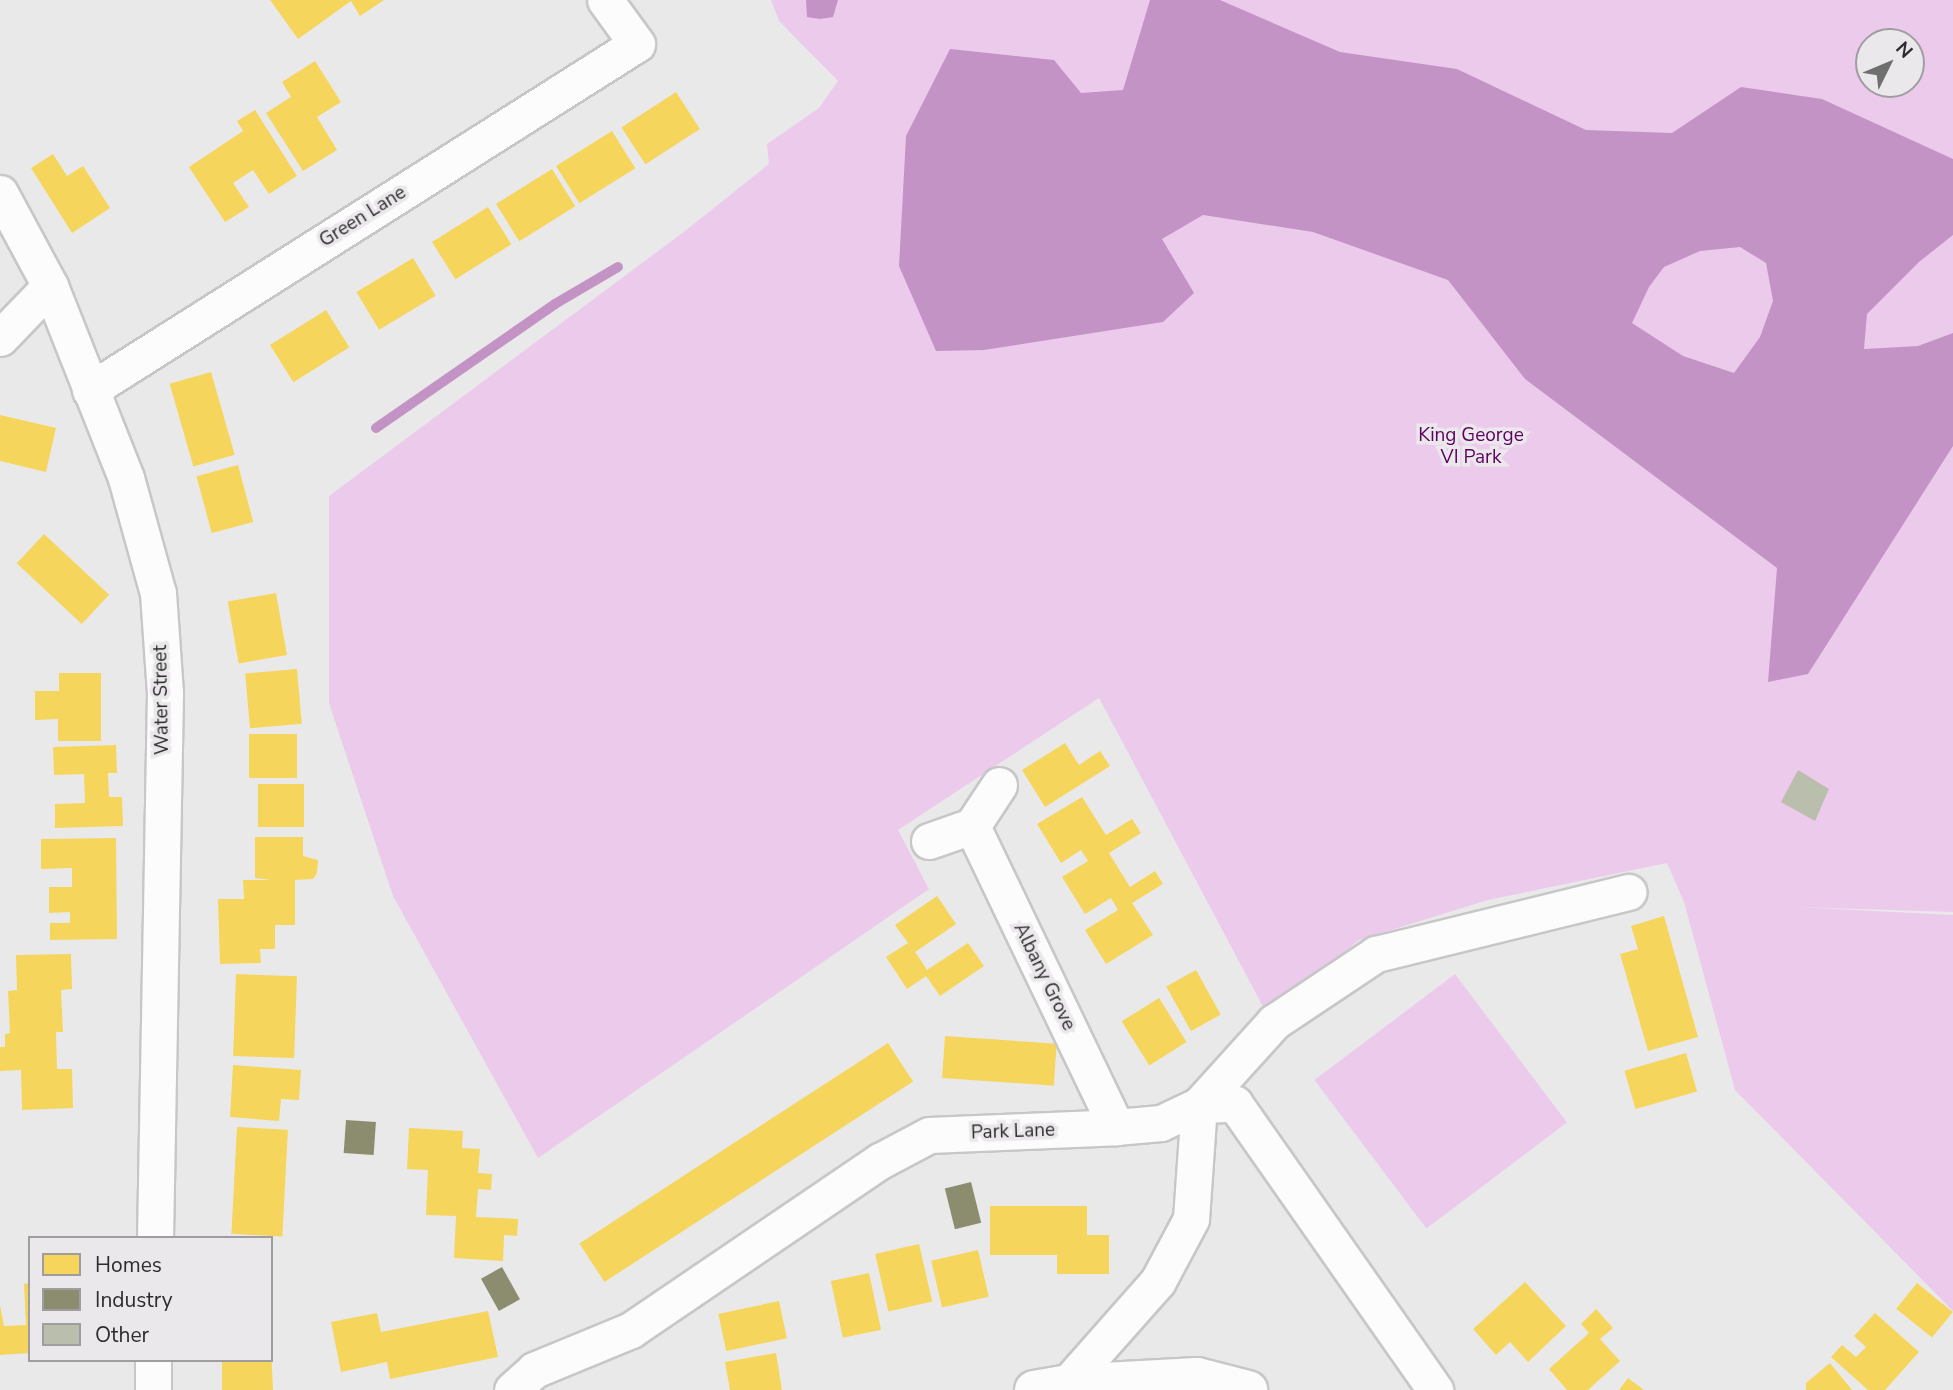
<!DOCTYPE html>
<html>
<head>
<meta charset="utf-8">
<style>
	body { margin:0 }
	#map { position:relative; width:1953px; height:1390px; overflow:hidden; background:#eae9ea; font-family:"Nunito Sans",sans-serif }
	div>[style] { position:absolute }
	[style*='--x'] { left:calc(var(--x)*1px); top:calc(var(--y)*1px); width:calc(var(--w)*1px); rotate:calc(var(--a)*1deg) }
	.green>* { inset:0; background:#eccaec; transform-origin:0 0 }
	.water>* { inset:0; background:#c493c5 }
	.homes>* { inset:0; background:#f6d55c; transform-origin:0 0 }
	.industry>* { inset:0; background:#8c8c6e; transform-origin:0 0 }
	.stream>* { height:10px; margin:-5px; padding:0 5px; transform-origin:5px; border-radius:5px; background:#c493c5 }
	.building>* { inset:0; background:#babeac }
	.roads { filter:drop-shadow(2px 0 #c7c7c7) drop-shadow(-2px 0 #c7c7c7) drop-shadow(0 2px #c7c7c7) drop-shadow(0 -2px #c7c7c7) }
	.street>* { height:35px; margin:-17.5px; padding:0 17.5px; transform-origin:17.5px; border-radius:17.5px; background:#fcfcfc }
	.primary>* { height:38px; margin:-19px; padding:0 19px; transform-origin:19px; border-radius:19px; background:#fcfcfc }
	span { translate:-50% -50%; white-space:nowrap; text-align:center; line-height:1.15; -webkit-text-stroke:7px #ebe8eb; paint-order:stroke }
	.street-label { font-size:19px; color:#2e2d2e }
	.park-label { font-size:19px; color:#5d0060 }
	.legend { position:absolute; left:28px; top:1236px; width:245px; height:126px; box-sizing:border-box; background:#ebe8eb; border:2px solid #9f9d9f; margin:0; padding:9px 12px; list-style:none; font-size:21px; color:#2e2d2e }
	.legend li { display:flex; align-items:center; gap:14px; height:35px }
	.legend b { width:35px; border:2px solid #9f9d9f }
	.north { position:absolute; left:1855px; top:28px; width:70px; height:70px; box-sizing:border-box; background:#ebe8eb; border:2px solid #9f9d9f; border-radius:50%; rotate:47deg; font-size:19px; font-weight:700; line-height:28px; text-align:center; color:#2e2d2e }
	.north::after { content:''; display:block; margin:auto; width:24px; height:32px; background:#706f70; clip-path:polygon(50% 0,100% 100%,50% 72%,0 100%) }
</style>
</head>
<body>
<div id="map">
	<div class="green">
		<div style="clip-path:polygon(evenodd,771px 0,1953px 0,1953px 912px,1796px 907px,1953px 915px,1953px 1311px,1735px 1090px,1684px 902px,1667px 863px,1488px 900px,1359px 940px,1268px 1016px,1099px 698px,898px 830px,929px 889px,538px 1158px,393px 896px,329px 703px,329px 496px,685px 231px,769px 164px,767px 144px,819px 108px,838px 81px,779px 21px,771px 0,1869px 42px,1911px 42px,1911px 84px,1869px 84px,1869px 42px)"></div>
		<div style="left:1455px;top:974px;width:186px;height:176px;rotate:53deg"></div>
	</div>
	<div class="water">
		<div style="clip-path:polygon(806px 0,838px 0,833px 17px,820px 19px,807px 17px)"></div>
		<div style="clip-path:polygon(evenodd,1150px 0,1220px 0,1340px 52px,1457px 69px,1586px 130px,1672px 133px,1741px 87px,1822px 99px,1953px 159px,1953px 235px,1919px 262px,1867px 314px,1864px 349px,1918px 346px,1953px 333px,1953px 446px,1808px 674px,1768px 682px,1777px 568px,1525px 379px,1448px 280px,1313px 232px,1203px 215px,1162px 239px,1194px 293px,1163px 322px,984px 350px,936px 351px,899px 266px,906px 136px,950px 49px,1054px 60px,1081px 93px,1123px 90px,1150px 0,1740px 247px,1766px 263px,1773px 301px,1760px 337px,1734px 373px,1683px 356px,1632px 323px,1649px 287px,1664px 267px,1700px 251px,1740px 247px)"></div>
	</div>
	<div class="homes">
		<div style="clip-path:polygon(270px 0,384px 0,360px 16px,351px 1px,298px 39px)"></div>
		<div style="clip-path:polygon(315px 61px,341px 102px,317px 117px,337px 150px,303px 171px,266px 113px,291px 97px,282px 82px)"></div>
		<div style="left:676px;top:92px;width:44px;height:65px;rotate:57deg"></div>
		<div style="clip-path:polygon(255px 110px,297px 176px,269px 194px,253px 170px,233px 183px,249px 207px,225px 222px,189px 167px,243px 131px,237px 121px)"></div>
		<div style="left:612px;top:131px;width:44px;height:66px;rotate:58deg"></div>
		<div style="clip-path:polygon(53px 154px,67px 176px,83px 166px,110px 208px,72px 233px,31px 168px)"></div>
		<div style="left:552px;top:169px;width:44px;height:66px;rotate:58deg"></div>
		<div style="left:488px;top:207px;width:44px;height:66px;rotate:58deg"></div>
		<div style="left:413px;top:258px;width:44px;height:66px;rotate:59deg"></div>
		<div style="left:326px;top:310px;width:44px;height:66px;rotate:58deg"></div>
		<div style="left:211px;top:372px;width:86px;height:43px;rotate:74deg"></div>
		<div style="clip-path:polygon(0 415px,56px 428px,46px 472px,0 461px)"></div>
		<div style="left:238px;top:465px;width:59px;height:43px;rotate:75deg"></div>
		<div style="left:44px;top:534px;width:89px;height:40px;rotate:43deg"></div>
		<div style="left:276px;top:593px;width:63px;height:49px;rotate:80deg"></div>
		<div style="left:297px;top:669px;width:55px;height:52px;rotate:85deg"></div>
		<div style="clip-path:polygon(59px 673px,101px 673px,101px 741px,58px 741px,58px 719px,35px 720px,35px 691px,59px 691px)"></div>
		<div style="left:249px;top:734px;width:48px;height:44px"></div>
		<div style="clip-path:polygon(1065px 743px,1079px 765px,1100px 751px,1110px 766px,1045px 807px,1022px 770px)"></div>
		<div style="clip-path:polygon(116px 745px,117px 773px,108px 773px,109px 797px,122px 797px,123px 826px,55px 828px,55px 804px,85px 803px,84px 774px,54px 775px,53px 747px)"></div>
		<div style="left:258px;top:784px;width:46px;height:43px"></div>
		<div style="clip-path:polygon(1082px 797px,1106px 835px,1132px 819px,1141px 833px,1109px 853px,1130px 887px,1155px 871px,1163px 884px,1132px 903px,1153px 935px,1106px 964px,1085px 930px,1118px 910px,1111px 898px,1085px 914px,1062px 877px,1088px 861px,1081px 850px,1061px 863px,1037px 824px)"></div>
		<div style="clip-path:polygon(255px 837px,303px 837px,303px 856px,318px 860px,317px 873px,313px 879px,295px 880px,295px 925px,275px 925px,275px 949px,260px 949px,261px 963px,220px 964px,218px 899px,244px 899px,243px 880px,271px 880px,255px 878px)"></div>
		<div style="clip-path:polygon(116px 838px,117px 939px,50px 940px,50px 923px,70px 923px,70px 912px,49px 913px,49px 887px,72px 887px,72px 868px,41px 869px,41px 839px)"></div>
		<div style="clip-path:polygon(937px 896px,956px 924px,915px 952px,920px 959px,927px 970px,968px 943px,984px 966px,940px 996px,926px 976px,907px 989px,886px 957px,908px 943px,895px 925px)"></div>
		<div style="clip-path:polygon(1664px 916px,1698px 1037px,1648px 1051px,1620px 954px,1638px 949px,1631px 926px)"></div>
		<div style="clip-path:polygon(71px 954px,72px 989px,61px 990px,63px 1032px,56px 1032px,57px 1069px,72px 1069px,73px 1108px,22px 1110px,21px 1070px,0 1071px,0 1047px,5px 1047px,5px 1034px,10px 1033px,8px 991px,17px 990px,16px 955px)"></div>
		<div style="left:1196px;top:970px;width:51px;height:34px;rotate:61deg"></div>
		<div style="left:236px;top:974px;width:61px;height:82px;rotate:2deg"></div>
		<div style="left:1159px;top:998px;width:52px;height:44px;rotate:58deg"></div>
		<div style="left:945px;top:1036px;width:112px;height:42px;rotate:4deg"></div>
		<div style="left:888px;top:1043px;width:46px;height:368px;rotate:57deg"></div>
		<div style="left:1686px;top:1053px;width:40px;height:64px;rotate:74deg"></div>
		<div style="clip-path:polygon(233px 1065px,301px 1070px,299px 1100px,281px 1099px,279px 1121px,230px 1117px)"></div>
		<div style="left:237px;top:1127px;width:51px;height:107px;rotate:3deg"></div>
		<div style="clip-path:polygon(409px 1128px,463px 1131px,462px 1148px,480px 1149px,478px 1173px,492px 1174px,491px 1190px,478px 1189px,476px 1217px,518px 1219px,517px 1236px,504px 1235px,503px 1261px,454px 1258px,456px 1216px,426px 1215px,428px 1170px,407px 1169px)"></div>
		<div style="clip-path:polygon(990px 1206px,1087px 1206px,1087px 1235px,1109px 1235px,1109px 1274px,1057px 1274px,1057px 1255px,990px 1255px)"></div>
		<div style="left:919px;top:1244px;width:59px;height:45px;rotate:77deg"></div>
		<div style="left:978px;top:1250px;width:48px;height:48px;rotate:77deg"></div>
		<div style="left:869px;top:1273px;width:58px;height:39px;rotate:78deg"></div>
		<div style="clip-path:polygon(1525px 1282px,1566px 1326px,1528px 1362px,1510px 1342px,1496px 1355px,1473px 1329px)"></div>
		<div style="clip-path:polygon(30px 1283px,30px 1353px,0 1355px,0 1305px,4px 1326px,26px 1325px,24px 1284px)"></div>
		<div style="left:1917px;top:1283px;width:46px;height:33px;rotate:39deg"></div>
		<div style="left:779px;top:1301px;width:38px;height:62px;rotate:78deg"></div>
		<div style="clip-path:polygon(1596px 1309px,1613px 1328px,1600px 1339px,1620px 1361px,1588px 1390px,1567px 1390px,1549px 1369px,1589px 1333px,1581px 1324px)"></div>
		<div style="clip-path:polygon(488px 1311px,498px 1357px,390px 1379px,387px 1362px,341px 1372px,331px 1322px,377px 1313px,381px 1332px)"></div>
		<div style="clip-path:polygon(1875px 1313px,1919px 1352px,1885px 1390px,1868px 1390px,1831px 1357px,1842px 1345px,1856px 1357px,1866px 1347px,1854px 1336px)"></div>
		<div style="clip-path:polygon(271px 1347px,273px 1390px,222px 1390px,222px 1360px,271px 1360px)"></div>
		<div style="clip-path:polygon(776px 1353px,782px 1390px,730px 1390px,725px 1362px)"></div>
		<div style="clip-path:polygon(1830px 1363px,1852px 1390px,1806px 1390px,1806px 1383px)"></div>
		<div style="clip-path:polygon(1628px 1378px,1644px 1390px,1619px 1390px)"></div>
	</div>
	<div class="industry">
		<div style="left:346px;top:1120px;width:30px;height:33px;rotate:4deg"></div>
		<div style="left:971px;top:1182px;width:42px;height:27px;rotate:76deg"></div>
		<div style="left:502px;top:1267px;width:37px;height:24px;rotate:61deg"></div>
	</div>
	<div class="stream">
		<div style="--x:376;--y:428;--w:218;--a:-34.7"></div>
		<div style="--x:555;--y:304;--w:73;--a:-30.4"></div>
	</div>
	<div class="building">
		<div style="clip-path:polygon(1798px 770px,1829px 789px,1815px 821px,1781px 802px)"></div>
	</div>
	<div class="roads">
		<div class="street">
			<div style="--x:0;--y:193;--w:106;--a:61.7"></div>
			<div style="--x:50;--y:286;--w:206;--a:68.4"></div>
			<div style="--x:126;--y:478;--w:119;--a:74.5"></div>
			<div style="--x:158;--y:593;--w:100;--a:86"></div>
			<div style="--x:165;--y:693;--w:545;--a:91.05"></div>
			<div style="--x:0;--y:338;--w:72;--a:-46.1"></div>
			<div style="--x:90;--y:390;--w:647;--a:-32.32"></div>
			<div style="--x:637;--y:44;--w:54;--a:-126"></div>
			<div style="--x:972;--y:826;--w:334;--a:64.4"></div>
			<div style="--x:929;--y:841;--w:46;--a:-19.2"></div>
			<div style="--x:972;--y:826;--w:49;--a:-56.6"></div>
			<div style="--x:1067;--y:1384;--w:137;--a:-48.5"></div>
			<div style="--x:1158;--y:1281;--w:70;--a:-62"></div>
			<div style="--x:1191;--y:1219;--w:114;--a:-86"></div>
			<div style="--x:1199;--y:1105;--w:112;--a:-47.9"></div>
			<div style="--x:1274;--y:1022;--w:123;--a:-33.7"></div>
			<div style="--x:1376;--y:954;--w:260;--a:-13.8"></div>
			<div style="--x:153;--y:1390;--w:30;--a:-90"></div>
			<div style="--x:512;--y:1390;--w:30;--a:-42"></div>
			<div style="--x:534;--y:1370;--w:105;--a:-22.4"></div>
			<div style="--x:631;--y:1330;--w:301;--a:-34.2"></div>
			<div style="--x:880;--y:1161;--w:55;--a:-28"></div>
			<div style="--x:929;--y:1135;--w:187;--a:-2.4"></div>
			<div style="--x:1116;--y:1127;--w:45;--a:-5.1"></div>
			<div style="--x:1161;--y:1123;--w:42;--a:-25.3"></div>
			<div style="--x:1199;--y:1105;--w:36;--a:-2"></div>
			<div style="--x:1235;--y:1104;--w:349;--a:55"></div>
		</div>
		<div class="primary">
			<div style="--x:1034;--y:1390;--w:34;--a:-10"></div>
			<div style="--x:1067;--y:1384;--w:130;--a:-3.1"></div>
			<div style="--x:1197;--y:1377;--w:53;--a:14.3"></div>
		</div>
	</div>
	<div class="street-label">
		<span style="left:363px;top:217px;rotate:-32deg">Green Lane</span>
		<span style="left:162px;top:700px;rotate:-91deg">Water Street</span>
		<span style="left:1044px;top:977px;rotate:64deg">Albany Grove</span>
		<span style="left:1013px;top:1132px;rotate:-2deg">Park Lane</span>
	</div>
	<div class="park-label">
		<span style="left:1471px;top:447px">King George<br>VI Park</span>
	</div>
	<ul class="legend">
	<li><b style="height:19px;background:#f6d55c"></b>Homes</li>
	<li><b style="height:19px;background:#8c8c6e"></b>Industry</li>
	<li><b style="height:19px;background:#babeac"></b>Other</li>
	</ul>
	<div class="north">N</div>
</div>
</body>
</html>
